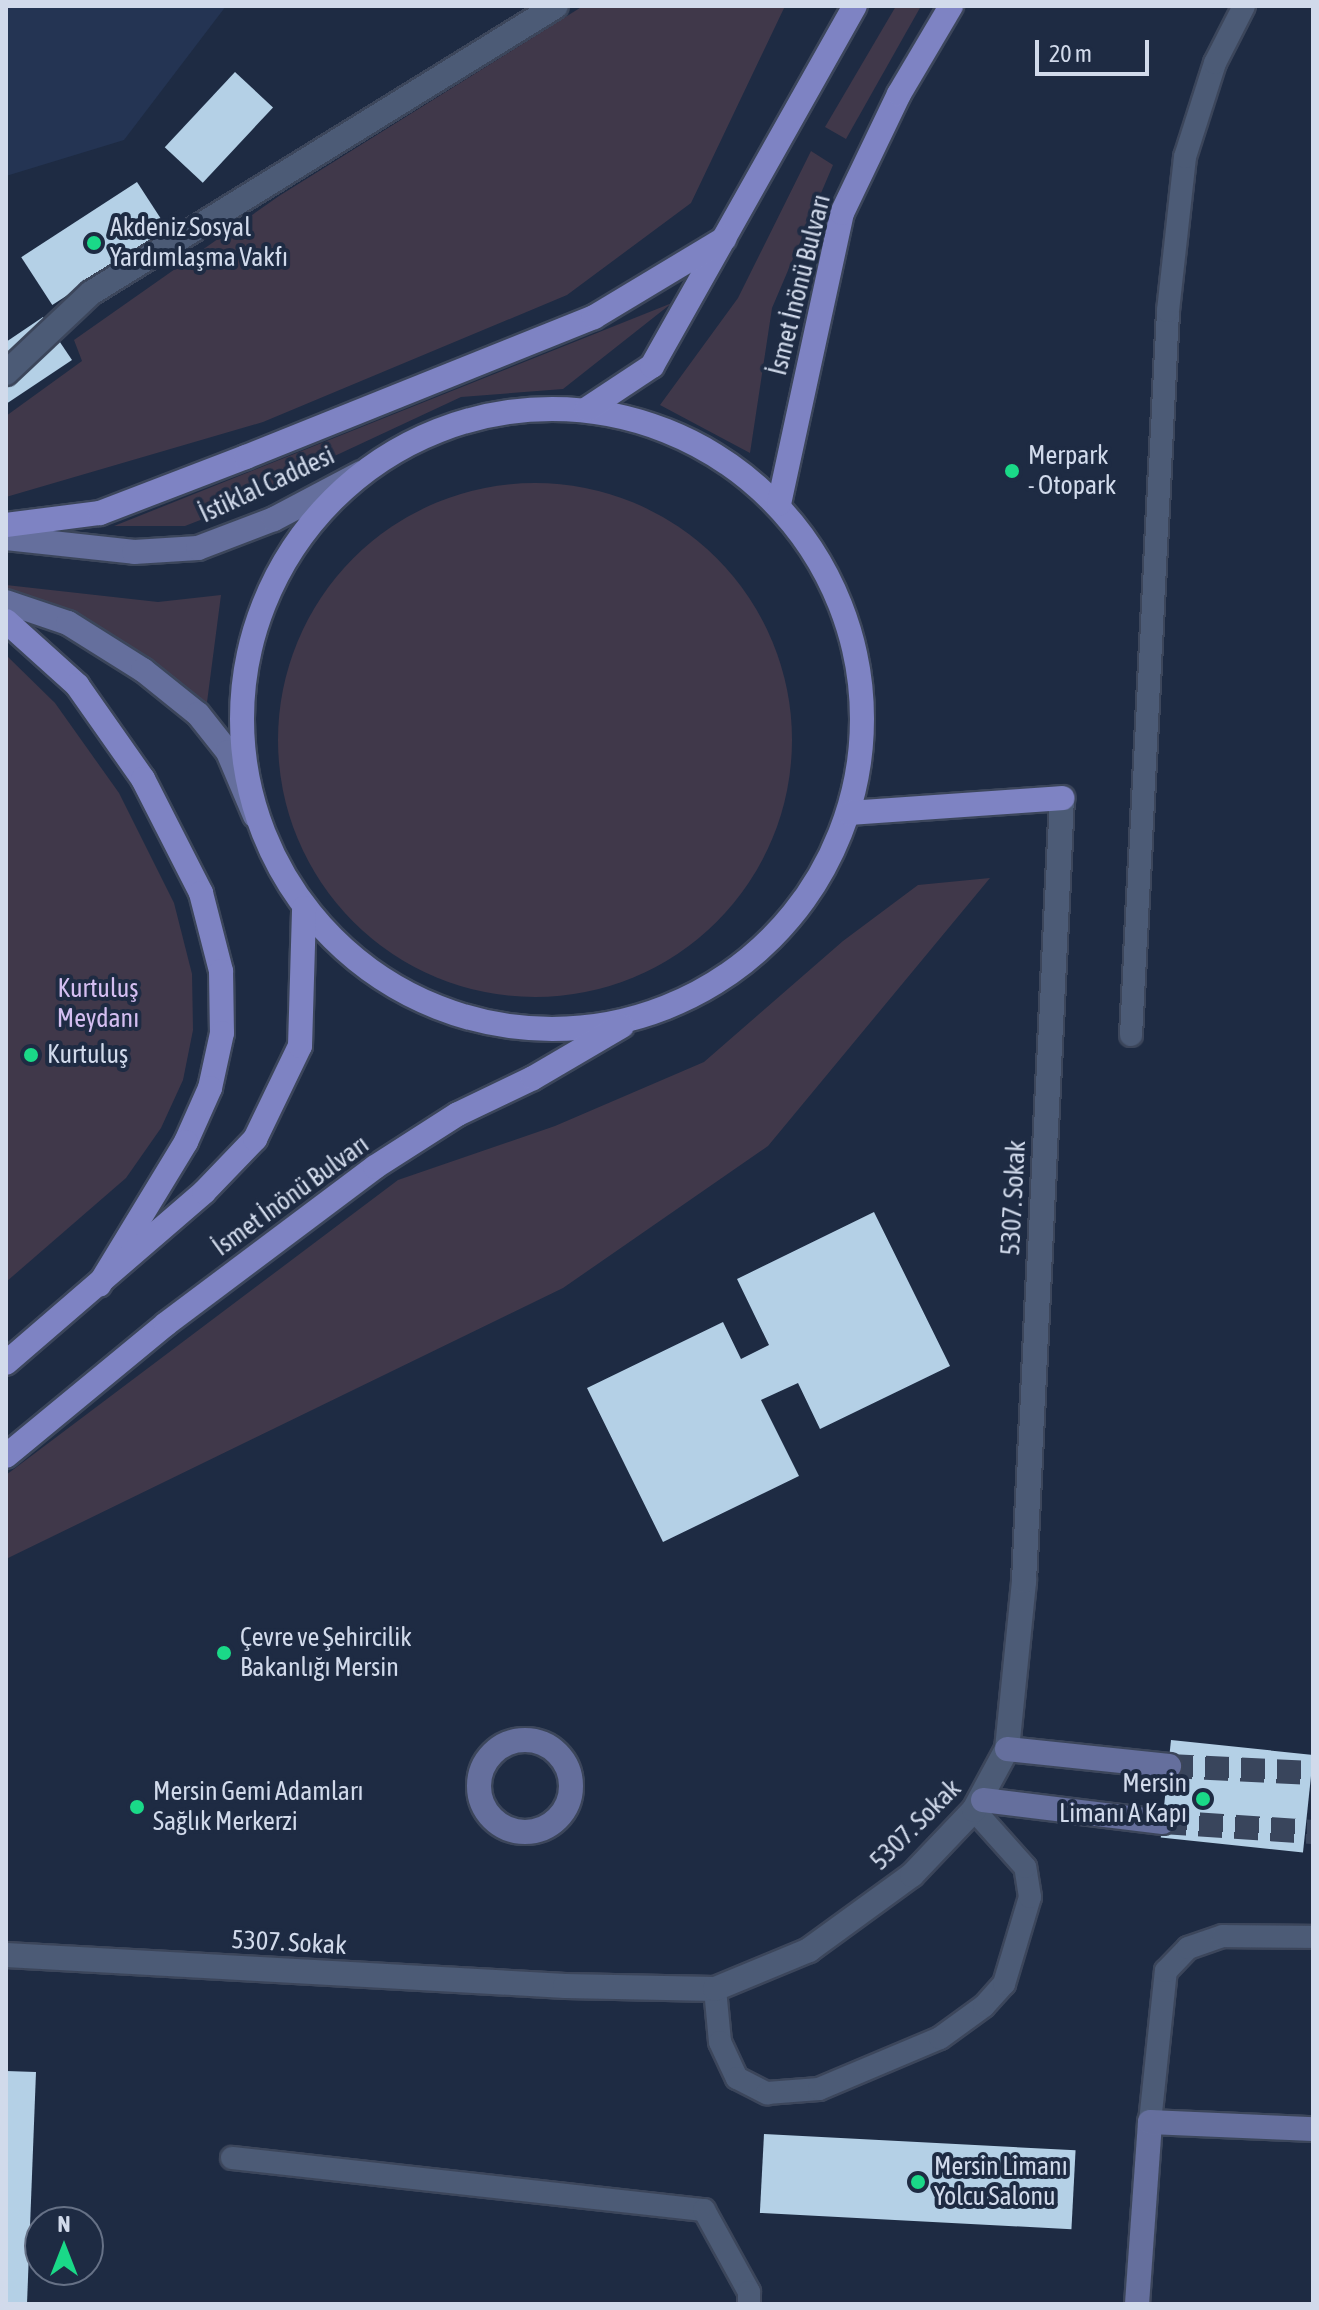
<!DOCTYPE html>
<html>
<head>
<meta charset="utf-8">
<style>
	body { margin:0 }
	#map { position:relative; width:1319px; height:2310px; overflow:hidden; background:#1e2b43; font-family:"Asap Condensed",sans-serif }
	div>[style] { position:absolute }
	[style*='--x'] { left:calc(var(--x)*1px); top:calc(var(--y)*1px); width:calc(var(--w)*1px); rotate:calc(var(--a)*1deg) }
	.built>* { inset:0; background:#243453 }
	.green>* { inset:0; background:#40384a }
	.round { border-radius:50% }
	.building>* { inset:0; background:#b4d0e6; transform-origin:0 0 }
	.secondary-tunnel>* { height:24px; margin-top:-12px; transform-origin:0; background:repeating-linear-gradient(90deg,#39455c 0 24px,transparent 0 36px) }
	.roads { filter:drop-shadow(2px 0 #3c465b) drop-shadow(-2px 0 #3c465b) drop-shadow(0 2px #3c465b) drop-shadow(0 -2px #3c465b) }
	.lane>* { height:22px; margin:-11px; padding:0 11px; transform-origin:11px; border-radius:11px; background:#4c5b76 }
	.street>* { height:24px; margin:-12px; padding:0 12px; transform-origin:12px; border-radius:12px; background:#4c5b76 }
	.secondary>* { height:24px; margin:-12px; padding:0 12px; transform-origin:12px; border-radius:12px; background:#656f9d }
	.secondary>.ring { margin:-12px; padding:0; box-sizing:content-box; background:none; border:24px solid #656f9d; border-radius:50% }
	.primary>* { height:24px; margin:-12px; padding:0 12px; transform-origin:12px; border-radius:12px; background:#7e83c3 }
	.primary>.ring { margin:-12px; padding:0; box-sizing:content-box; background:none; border:24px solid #7e83c3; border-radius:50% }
	.dots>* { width:22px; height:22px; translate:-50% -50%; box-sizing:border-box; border:4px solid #1e2b43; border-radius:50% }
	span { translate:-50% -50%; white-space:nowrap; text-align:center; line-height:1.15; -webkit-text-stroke:8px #1e2b43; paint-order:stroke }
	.poi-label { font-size:26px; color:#d1daeb }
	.left { translate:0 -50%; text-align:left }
	.right { translate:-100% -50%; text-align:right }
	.street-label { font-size:26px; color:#d1daeb }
	.park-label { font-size:26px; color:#d4bef1 }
	.frame { position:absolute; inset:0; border:8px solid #d1daeb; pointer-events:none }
	.north { position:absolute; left:24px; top:2206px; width:80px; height:80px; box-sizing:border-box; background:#1e2b43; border:2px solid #667186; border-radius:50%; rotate:0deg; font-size:22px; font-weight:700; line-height:32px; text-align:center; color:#d1daeb }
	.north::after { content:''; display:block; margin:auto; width:28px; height:36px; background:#1ad988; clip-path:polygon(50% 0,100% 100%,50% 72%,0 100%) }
	.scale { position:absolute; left:1035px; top:40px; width:114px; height:36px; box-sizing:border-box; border:4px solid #d1daeb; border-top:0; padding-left:10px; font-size:24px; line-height:28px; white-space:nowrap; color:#d1daeb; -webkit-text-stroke:6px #1e2b43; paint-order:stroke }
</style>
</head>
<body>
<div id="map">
	<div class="built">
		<div style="clip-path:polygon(6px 6px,226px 6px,124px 140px,6px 176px)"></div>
	</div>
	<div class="green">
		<div style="clip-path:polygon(583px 6px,785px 6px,691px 203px,567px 295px,263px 422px,6px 497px,6px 416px,82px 361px,74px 340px,279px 196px)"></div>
		<div style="clip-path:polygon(896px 6px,921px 6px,846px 139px,825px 127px)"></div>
		<div style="clip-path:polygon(811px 151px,833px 165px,772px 308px,750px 453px,660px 405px,738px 298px)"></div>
		<div style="clip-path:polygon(672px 303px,563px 389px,461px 397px,326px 460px,254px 499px,185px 526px,114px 526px)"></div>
		<div class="round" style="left:278px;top:483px;width:514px;height:514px"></div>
		<div style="clip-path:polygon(6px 585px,158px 602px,221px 595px,206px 710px,6px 597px)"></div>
		<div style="clip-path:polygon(6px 655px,55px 703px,119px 793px,174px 903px,192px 974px,193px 1030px,183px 1080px,161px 1128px,126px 1178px,6px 1282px)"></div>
		<div style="clip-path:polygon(990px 878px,768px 1146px,563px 1288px,6px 1559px,6px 1475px,398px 1180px,555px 1126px,704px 1062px,843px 941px,918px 885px)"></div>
	</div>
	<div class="building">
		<div style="left:235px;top:72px;width:52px;height:103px;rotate:43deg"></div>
		<div style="left:137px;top:182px;width:57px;height:138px;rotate:57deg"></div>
		<div style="clip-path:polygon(43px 317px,72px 360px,6px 404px,6px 342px)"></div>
		<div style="clip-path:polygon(874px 1212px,950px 1366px,820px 1429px,798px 1383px,761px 1400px,799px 1476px,663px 1542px,587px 1388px,723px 1322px,741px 1359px,769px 1345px,737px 1279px)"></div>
		<div style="left:1171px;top:1740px;width:143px;height:98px;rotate:6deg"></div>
		<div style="clip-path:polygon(6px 2071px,36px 2072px,27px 2304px,6px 2304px)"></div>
		<div style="left:764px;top:2134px;width:312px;height:79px;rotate:3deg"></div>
	</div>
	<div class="secondary-tunnel">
		<div style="--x:1169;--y:1766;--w:144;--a:2.8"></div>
		<div style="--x:1163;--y:1822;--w:150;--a:3.8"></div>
	</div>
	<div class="roads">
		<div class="lane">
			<div style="--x:1131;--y:1035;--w:725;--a:-87.07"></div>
			<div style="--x:1168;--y:311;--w:155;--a:-83.7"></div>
			<div style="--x:1185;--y:157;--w:99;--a:-72.3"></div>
			<div style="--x:1215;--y:63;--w:64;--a:-63"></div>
			<div style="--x:715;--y:1989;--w:53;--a:84.6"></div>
			<div style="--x:720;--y:2042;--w:40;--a:65"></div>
			<div style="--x:737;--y:2078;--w:34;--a:27"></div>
			<div style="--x:767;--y:2093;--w:52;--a:-4.4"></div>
			<div style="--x:819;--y:2089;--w:131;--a:-22.9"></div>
			<div style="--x:940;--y:2038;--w:54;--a:-36"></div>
			<div style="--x:984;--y:2006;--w:30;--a:-48"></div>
			<div style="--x:1004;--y:1984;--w:91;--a:-73.4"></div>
			<div style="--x:1030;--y:1897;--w:30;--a:-99"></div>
			<div style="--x:1025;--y:1867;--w:76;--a:-131.8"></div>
			<div style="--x:1150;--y:2122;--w:152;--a:-84"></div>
			<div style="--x:1166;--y:1971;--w:32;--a:-46"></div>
			<div style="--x:1188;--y:1948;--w:37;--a:-19"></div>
			<div style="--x:1223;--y:1936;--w:90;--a:0.6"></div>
			<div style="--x:232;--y:2158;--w:475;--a:6.3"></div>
			<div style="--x:704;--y:2210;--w:94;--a:61.2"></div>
			<div style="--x:749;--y:2292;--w:12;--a:90"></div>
		</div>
		<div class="street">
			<div style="--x:6;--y:373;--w:117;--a:-43.3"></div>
			<div style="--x:91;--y:293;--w:546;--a:-31.68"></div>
			<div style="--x:6;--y:1955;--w:560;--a:3.17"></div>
			<div style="--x:565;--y:1986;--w:150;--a:1.1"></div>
			<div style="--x:715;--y:1989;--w:102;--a:-22.5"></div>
			<div style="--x:809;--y:1950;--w:127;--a:-36.1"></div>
			<div style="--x:912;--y:1875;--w:90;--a:-46.4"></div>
			<div style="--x:974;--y:1810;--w:69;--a:-61.6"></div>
			<div style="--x:1007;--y:1749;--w:169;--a:-84.2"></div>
			<div style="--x:1024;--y:1581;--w:784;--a:-87.22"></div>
		</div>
		<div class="secondary">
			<div style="--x:6;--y:538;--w:129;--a:6.2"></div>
			<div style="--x:134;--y:552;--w:64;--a:-3.6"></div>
			<div style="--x:198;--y:548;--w:81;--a:-20.9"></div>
			<div style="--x:274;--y:519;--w:98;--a:-27.9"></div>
			<div style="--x:6;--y:602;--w:65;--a:18.7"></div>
			<div style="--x:68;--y:623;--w:89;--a:32.1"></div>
			<div style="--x:143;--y:670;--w:70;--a:38.7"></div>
			<div style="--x:198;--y:714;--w:48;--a:51.7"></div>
			<div style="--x:228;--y:752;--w:69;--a:67.1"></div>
			<div class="ring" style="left:479px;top:1740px;width:68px;height:68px"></div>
			<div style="--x:1007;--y:1749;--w:163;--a:6"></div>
			<div style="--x:983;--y:1800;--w:181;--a:7"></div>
			<div style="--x:1137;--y:2304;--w:182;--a:-85.9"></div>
			<div style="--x:1150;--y:2122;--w:163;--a:2.5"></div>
		</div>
		<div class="primary">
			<div class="ring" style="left:242px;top:409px;width:596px;height:596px"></div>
			<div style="--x:587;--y:409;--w:78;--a:-33.5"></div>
			<div style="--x:652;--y:366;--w:413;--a:-60.6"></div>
			<div style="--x:779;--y:504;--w:298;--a:-77.8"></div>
			<div style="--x:842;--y:213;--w:132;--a:-64.4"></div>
			<div style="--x:899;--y:94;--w:102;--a:-59.4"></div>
			<div style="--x:6;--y:525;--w:95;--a:-7.3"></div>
			<div style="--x:100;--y:513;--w:156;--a:-21"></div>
			<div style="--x:246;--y:457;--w:375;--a:-21.9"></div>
			<div style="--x:594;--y:317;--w:152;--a:-31"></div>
			<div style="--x:6;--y:621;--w:96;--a:42"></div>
			<div style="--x:77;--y:685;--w:115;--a:54.9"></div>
			<div style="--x:143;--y:779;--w:128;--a:63"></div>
			<div style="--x:201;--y:893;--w:81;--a:75.6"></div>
			<div style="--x:221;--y:971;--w:62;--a:89.1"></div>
			<div style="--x:222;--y:1033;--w:56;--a:102.3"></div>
			<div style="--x:210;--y:1088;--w:59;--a:114"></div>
			<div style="--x:186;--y:1142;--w:167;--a:121.3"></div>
			<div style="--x:850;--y:813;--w:213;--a:-4"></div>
			<div style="--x:6;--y:1363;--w:262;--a:-40.8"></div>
			<div style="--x:204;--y:1192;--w:74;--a:-46.1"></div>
			<div style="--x:255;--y:1139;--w:103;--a:-64.2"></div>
			<div style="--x:300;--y:1046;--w:138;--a:-88.3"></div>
			<div style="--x:6;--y:1456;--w:207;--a:-39.5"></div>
			<div style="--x:166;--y:1324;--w:261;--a:-36.9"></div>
			<div style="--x:375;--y:1167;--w:98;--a:-32.6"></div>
			<div style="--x:458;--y:1114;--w:83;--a:-25.6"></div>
			<div style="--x:533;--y:1078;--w:103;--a:-30.3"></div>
		</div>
	</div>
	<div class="dots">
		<div style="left:94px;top:243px;background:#1ad988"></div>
		<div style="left:1012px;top:471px;background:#1ad988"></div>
		<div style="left:31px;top:1055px;background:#1ad988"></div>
		<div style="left:224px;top:1653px;background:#1ad988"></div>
		<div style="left:1203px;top:1799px;background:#1ad988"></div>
		<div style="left:137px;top:1807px;background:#1ad988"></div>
		<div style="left:918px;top:2182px;background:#1ad988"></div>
	</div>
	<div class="poi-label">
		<span class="left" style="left:110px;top:243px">Akdeniz Sosyal<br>Yardımlaşma Vakfı</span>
		<span class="left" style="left:1028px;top:471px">Merpark<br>- Otopark</span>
		<span class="left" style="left:47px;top:1055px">Kurtuluş</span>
		<span class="left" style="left:240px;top:1653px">Çevre ve Şehircilik<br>Bakanlığı Mersin</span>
		<span class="right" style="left:1187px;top:1799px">Mersin<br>Limanı A Kapı</span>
		<span class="left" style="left:153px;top:1807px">Mersin Gemi Adamları<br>Sağlık Merkerzi</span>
		<span class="left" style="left:934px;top:2182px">Mersin Limanı<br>Yolcu Salonu</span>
	</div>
	<div class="street-label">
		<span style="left:800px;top:285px;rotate:-76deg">İsmet İnönü Bulvarı</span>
		<span style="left:267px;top:485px;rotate:-25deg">İstiklal Caddesi</span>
		<span style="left:291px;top:1196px;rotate:-36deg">İsmet İnönü Bulvarı</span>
		<span style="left:1014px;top:1198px;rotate:-87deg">5307. Sokak</span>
		<span style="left:916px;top:1825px;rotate:-45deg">5307. Sokak</span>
		<span style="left:289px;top:1943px;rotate:3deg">5307. Sokak</span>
	</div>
	<div class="park-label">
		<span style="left:98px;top:1004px">Kurtuluş<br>Meydanı</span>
	</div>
	<div class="frame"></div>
	<div class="north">N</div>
	<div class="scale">20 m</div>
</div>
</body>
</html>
